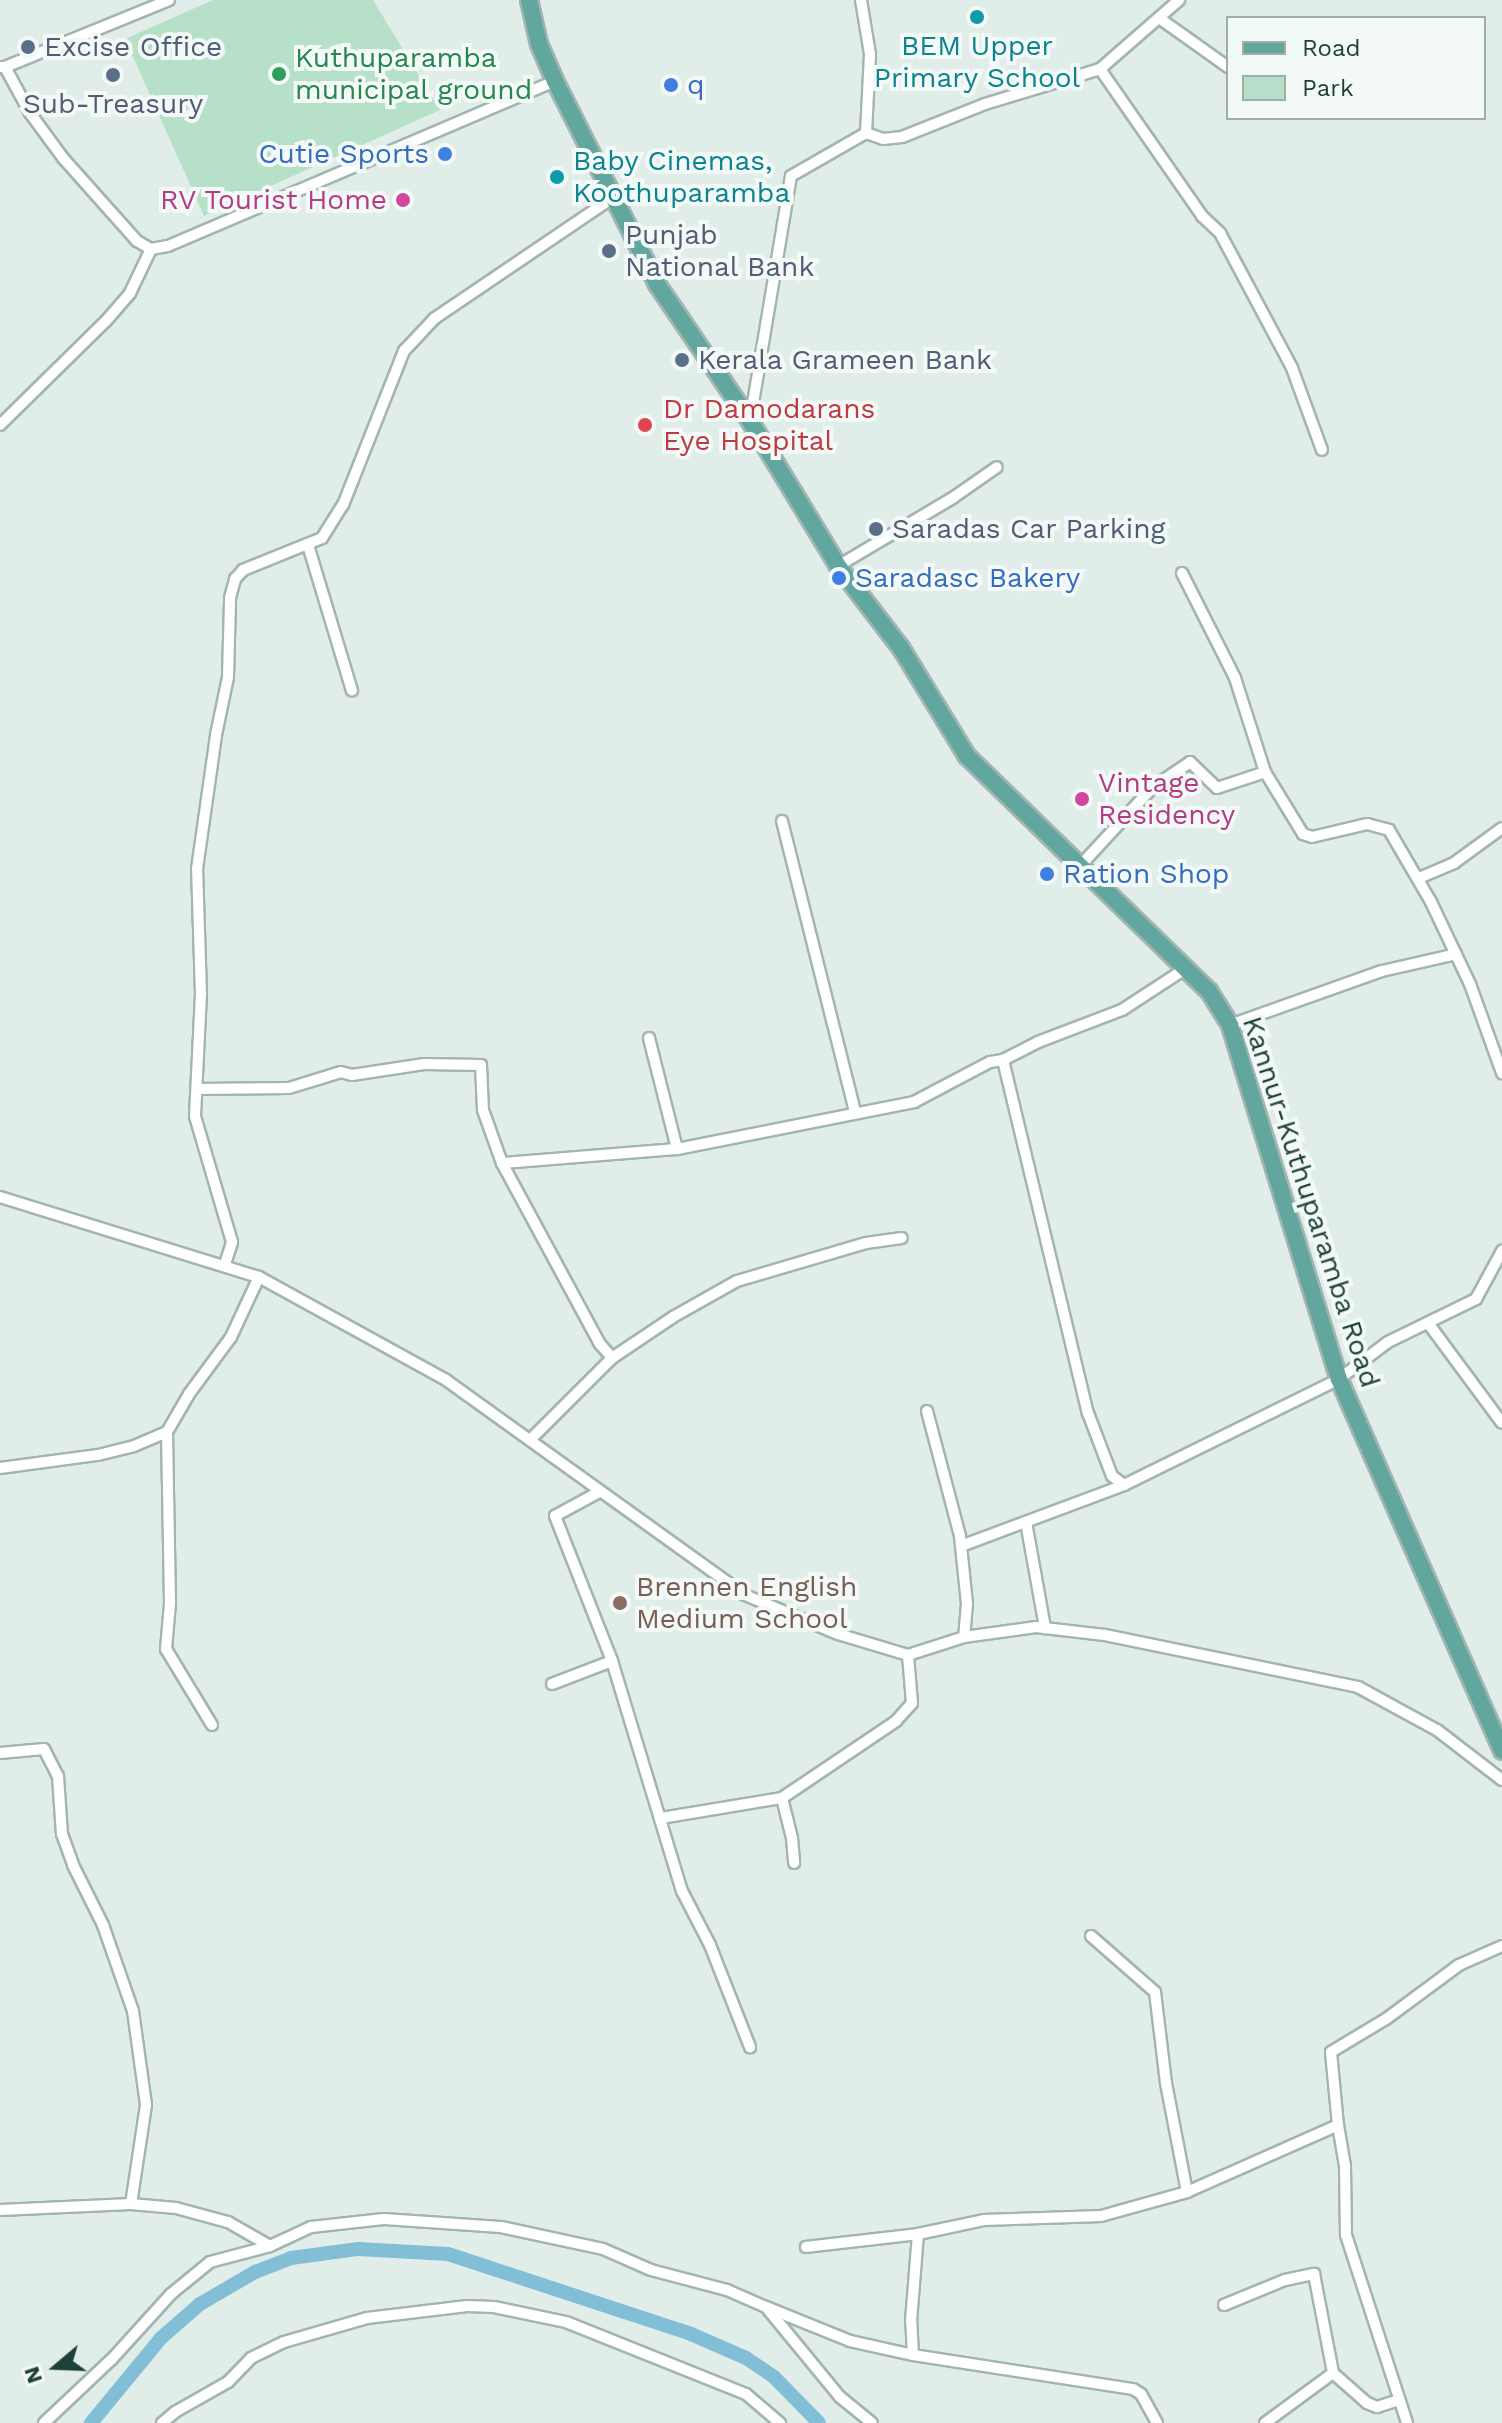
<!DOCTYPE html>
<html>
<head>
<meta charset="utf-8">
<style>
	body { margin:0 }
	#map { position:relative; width:1502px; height:2423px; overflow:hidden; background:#e1ede9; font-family:"Work Sans",sans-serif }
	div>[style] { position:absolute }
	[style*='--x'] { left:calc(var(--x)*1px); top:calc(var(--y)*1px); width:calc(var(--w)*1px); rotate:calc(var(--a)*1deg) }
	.green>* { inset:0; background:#b7e0c8 }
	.canal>* { height:14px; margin:-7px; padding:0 7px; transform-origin:7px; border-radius:7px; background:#83bed7 }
	.roads { filter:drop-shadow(2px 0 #a3b5b1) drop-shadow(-2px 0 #a3b5b1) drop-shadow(0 2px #a3b5b1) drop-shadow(0 -2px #a3b5b1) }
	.minor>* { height:10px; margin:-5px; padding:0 5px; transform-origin:5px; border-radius:5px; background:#fff }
	.primary>* { height:16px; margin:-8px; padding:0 8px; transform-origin:8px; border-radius:8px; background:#61a69f }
	.dots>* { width:22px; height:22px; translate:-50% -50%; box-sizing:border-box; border:4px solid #f2f9f6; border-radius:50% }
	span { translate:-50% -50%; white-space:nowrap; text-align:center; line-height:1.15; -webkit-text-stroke:8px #f2f9f6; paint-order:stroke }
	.culture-label { font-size:28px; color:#0d838f }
	.left { translate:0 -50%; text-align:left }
	.service-label { font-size:28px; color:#4e5e75 }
	.leisure-label { font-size:28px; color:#27864d }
	.shop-label { font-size:28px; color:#366cbe }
	.right { translate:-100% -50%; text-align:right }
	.hotel-label { font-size:28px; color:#b23c85 }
	.health-label { font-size:28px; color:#be3a42 }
	.street-label { font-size:28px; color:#1f3f3b }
	.education-label { font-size:28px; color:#785e54 }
	.legend { position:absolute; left:1226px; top:16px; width:260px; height:104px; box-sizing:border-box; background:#f2f9f6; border:2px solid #9eafab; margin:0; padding:10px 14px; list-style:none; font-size:24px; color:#1f3f3b }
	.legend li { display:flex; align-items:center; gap:16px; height:40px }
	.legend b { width:40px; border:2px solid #9eafab }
	.north { position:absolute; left:16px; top:2327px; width:80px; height:80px; -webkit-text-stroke:6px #f2f9f6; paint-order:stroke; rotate:251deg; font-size:22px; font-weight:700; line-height:32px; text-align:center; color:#1f3f3b }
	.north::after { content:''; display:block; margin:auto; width:28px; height:36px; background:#1f3f3b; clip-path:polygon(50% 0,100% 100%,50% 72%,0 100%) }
</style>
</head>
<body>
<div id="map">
	<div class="green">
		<div style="clip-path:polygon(213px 0,373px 0,440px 110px,204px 216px,125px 39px)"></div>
	</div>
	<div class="canal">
		<div style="--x:91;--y:2423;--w:110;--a:-50.5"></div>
		<div style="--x:161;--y:2338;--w:52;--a:-41.1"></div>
		<div style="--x:200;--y:2304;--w:64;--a:-30.2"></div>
		<div style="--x:255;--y:2272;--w:39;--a:-21"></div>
		<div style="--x:291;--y:2258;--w:68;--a:-7.7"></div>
		<div style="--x:358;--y:2249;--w:90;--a:3.2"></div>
		<div style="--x:448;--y:2254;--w:256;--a:18.2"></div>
		<div style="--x:691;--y:2334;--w:60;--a:23.6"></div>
		<div style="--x:746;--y:2358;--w:34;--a:34"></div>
		<div style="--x:774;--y:2377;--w:64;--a:45.6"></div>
	</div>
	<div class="roads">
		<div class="minor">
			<div style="--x:1159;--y:18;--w:85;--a:35.4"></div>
			<div style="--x:0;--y:67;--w:5;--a:0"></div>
			<div style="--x:5;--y:67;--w:52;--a:61.5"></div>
			<div style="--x:30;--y:113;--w:56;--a:53.7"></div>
			<div style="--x:63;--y:158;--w:111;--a:48.3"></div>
			<div style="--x:137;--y:241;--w:16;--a:30"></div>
			<div style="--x:151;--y:249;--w:17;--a:-10"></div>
			<div style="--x:168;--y:246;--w:421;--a:-23.1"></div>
			<div style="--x:5;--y:67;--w:177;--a:-22.2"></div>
			<div style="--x:1100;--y:69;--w:179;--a:55.2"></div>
			<div style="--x:1202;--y:216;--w:25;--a:43"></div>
			<div style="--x:1220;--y:233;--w:153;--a:61.9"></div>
			<div style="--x:1292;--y:368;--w:87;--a:69.9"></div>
			<div style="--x:866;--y:133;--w:18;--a:19"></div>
			<div style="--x:883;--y:139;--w:19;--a:-6"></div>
			<div style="--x:902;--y:137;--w:89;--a:-21.7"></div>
			<div style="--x:985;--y:104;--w:120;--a:-16.9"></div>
			<div style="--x:1100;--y:69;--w:105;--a:-41.1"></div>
			<div style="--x:750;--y:421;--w:248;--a:-80.5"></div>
			<div style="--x:791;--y:176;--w:86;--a:-29.8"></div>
			<div style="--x:866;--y:133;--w:79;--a:-87.1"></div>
			<div style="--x:870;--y:54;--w:55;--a:-99.5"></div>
			<div style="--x:0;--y:425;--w:148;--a:-44.5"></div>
			<div style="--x:106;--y:321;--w:37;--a:-49"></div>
			<div style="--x:130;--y:293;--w:49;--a:-64.5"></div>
			<div style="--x:308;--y:545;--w:152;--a:73.2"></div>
			<div style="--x:838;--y:566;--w:135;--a:-30.7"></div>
			<div style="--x:954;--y:497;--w:52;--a:-34.9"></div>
			<div style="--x:1182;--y:573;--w:118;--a:63.2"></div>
			<div style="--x:1235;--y:678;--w:99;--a:72.3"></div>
			<div style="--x:782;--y:821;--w:299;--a:75.9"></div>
			<div style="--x:1080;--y:866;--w:106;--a:-47.3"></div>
			<div style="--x:1152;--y:788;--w:46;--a:-34.4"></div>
			<div style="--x:1190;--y:762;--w:37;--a:44"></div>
			<div style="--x:1217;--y:788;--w:51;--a:-18.4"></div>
			<div style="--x:1265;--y:772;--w:73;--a:58.5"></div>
			<div style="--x:1303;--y:834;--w:9;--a:18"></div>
			<div style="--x:1312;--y:837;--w:57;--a:-13.3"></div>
			<div style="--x:1367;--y:824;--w:23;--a:15"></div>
			<div style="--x:1389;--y:830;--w:83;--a:59.7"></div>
			<div style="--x:1431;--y:902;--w:91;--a:64.6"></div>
			<div style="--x:1470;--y:984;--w:95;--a:70.2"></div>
			<div style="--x:1419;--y:878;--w:38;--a:-23"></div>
			<div style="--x:1454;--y:863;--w:59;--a:-36.1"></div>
			<div style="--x:1230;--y:1025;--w:161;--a:-19.6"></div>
			<div style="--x:1382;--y:971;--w:76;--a:-12.9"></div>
			<div style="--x:649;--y:1038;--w:114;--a:75.8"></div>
			<div style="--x:1003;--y:1060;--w:363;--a:76.5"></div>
			<div style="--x:1088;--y:1413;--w:67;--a:69.1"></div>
			<div style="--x:1112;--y:1476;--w:15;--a:37"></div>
			<div style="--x:1124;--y:1485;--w:240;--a:-26.2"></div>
			<div style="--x:1339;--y:1379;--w:61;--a:-37.1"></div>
			<div style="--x:1388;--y:1342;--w:98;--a:-26"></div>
			<div style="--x:1476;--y:1299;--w:55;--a:-61.6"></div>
			<div style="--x:197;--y:1089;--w:92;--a:-0.6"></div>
			<div style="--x:289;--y:1088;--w:54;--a:-17.1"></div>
			<div style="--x:341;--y:1072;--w:11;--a:15"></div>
			<div style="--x:352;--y:1075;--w:73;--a:-8.7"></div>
			<div style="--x:424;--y:1064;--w:57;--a:1"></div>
			<div style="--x:481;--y:1065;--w:45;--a:87.5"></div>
			<div style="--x:483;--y:1110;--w:56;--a:70.3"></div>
			<div style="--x:502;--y:1163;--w:206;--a:61.6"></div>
			<div style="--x:600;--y:1344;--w:18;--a:49"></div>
			<div style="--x:502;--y:1163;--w:176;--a:-4.6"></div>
			<div style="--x:677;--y:1149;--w:242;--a:-11.2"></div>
			<div style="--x:914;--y:1102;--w:86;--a:-27.8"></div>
			<div style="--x:990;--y:1062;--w:13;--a:-9"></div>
			<div style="--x:1003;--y:1060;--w:39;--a:-27"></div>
			<div style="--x:1038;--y:1042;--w:90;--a:-20.9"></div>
			<div style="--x:1122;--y:1010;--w:75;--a:-33.1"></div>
			<div style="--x:0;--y:1197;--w:271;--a:17.2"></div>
			<div style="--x:259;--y:1277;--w:213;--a:28.8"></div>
			<div style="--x:446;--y:1380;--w:368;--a:35.7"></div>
			<div style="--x:745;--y:1595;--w:101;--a:22.8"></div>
			<div style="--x:838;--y:1634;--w:73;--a:16.7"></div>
			<div style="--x:908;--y:1655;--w:59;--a:-17.8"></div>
			<div style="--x:964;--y:1637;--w:73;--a:-7.9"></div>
			<div style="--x:1036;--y:1627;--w:69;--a:6.6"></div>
			<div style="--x:1105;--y:1635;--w:258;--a:11.6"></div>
			<div style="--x:1358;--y:1687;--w:90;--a:28.6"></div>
			<div style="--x:1437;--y:1730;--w:82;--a:37.6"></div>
			<div style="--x:225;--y:1264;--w:23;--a:-72"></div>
			<div style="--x:232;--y:1242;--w:131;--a:-106.4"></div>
			<div style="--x:195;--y:1116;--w:122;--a:-87.2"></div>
			<div style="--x:201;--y:994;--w:125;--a:-91.8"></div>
			<div style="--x:197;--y:869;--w:135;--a:-81.9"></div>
			<div style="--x:216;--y:735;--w:59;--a:-78.3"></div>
			<div style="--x:228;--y:677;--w:79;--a:-88.5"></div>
			<div style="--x:230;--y:598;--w:20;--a:-75"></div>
			<div style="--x:235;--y:579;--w:12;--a:-48"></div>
			<div style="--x:243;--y:570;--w:85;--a:-22.1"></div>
			<div style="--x:322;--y:538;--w:39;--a:-58"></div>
			<div style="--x:343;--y:505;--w:166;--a:-68.4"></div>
			<div style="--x:404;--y:351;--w:45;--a:-46.8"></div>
			<div style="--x:435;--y:318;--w:216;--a:-34.1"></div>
			<div style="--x:1428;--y:1323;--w:124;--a:53.5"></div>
			<div style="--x:927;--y:1411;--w:129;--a:75.2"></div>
			<div style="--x:960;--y:1536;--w:68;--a:84.1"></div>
			<div style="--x:967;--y:1604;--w:33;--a:95"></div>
			<div style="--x:531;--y:1439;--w:115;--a:-45"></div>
			<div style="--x:612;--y:1358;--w:73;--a:-33.9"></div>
			<div style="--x:673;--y:1317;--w:73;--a:-29.4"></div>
			<div style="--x:737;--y:1281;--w:134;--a:-16.4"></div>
			<div style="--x:866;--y:1243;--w:36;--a:-8"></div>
			<div style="--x:0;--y:1468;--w:99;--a:-7.6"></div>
			<div style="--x:98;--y:1455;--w:37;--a:-14"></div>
			<div style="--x:134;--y:1446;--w:36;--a:-23"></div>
			<div style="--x:599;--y:1492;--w:50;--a:151.4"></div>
			<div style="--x:555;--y:1516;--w:156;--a:68.5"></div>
			<div style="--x:612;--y:1661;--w:240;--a:73.1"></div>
			<div style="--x:682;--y:1891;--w:61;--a:62.6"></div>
			<div style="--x:710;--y:1945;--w:110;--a:68.6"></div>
			<div style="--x:1026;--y:1522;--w:108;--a:79.8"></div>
			<div style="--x:961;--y:1546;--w:174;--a:-20.5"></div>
			<div style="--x:552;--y:1684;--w:64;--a:-21"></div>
			<div style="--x:212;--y:1725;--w:89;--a:-121.2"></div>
			<div style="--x:166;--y:1649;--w:46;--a:-85"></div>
			<div style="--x:170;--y:1603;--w:171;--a:-91"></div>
			<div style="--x:167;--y:1432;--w:44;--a:-59.9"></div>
			<div style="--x:189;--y:1394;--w:71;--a:-53.6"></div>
			<div style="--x:231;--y:1337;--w:66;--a:-65"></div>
			<div style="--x:0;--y:1753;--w:44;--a:-5.2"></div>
			<div style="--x:44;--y:1749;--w:30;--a:63"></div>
			<div style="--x:58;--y:1776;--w:58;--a:86.1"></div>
			<div style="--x:62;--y:1834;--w:33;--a:70"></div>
			<div style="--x:73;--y:1865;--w:67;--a:63.4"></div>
			<div style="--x:103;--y:1925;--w:91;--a:70.8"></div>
			<div style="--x:133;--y:2011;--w:95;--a:82.1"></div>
			<div style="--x:146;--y:2105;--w:100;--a:98.6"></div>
			<div style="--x:782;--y:1798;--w:41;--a:76"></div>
			<div style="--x:792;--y:1838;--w:25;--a:85"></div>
			<div style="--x:661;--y:1818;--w:123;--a:-9.4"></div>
			<div style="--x:782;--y:1798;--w:138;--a:-34"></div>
			<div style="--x:896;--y:1721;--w:24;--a:-48"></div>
			<div style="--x:912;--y:1703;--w:48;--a:-94.8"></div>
			<div style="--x:1091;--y:1936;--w:85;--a:41.2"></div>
			<div style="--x:1155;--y:1992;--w:92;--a:83.1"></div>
			<div style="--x:1166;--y:2083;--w:111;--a:79.1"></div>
			<div style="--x:1338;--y:2125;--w:42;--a:80.3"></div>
			<div style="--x:1345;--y:2166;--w:69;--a:89.2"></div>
			<div style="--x:1346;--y:2235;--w:198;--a:72"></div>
			<div style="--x:0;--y:2210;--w:131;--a:-2.6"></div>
			<div style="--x:131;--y:2204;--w:45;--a:5.1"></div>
			<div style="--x:176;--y:2208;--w:54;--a:15.1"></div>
			<div style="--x:228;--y:2222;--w:48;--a:29.7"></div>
			<div style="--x:806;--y:2247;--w:113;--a:-6.6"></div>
			<div style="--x:1224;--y:2305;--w:66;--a:-22.3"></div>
			<div style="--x:1285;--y:2280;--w:30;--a:-12"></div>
			<div style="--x:1314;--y:2274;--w:101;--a:79.1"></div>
			<div style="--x:766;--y:2307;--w:91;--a:22"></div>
			<div style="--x:850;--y:2341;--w:65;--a:12.5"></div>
			<div style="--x:913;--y:2355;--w:34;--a:-93"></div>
			<div style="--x:911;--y:2321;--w:87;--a:-85.4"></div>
			<div style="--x:918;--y:2234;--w:67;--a:-12"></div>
			<div style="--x:984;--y:2220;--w:117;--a:-2"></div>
			<div style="--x:1101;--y:2216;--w:89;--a:-15.6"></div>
			<div style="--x:1187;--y:2192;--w:165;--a:-23.9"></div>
			<div style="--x:1338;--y:2125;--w:73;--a:-95.5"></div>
			<div style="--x:1331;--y:2052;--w:64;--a:-31"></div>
			<div style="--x:1386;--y:2019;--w:91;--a:-36.5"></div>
			<div style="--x:1459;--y:1965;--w:47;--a:-23.8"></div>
			<div style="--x:913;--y:2355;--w:223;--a:8.8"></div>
			<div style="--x:1133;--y:2389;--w:9;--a:32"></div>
			<div style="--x:1141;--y:2394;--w:33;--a:61"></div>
			<div style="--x:44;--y:2423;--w:93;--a:-43.3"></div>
			<div style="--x:112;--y:2359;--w:88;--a:-47.8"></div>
			<div style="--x:171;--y:2294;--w:50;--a:-39.4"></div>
			<div style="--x:210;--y:2262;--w:62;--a:-14.9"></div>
			<div style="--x:270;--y:2246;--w:45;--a:-24.9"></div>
			<div style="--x:311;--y:2227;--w:73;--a:-6.3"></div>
			<div style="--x:384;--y:2219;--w:117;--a:3.9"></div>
			<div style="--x:501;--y:2227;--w:104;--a:12.2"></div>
			<div style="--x:603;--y:2249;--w:52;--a:23.6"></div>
			<div style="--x:651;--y:2270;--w:79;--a:14.7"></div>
			<div style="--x:727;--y:2290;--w:43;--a:23.6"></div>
			<div style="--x:766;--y:2307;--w:117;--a:50.6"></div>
			<div style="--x:840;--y:2397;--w:41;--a:39.1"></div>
			<div style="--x:162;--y:2423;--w:17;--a:-40"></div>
			<div style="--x:175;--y:2412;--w:61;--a:-29.5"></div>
			<div style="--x:228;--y:2382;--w:33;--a:-46"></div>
			<div style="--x:251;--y:2358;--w:37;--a:-26"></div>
			<div style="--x:284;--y:2342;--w:86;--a:-16.1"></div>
			<div style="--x:367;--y:2318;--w:101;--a:-6.8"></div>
			<div style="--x:467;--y:2306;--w:27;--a:2"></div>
			<div style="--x:494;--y:2307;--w:74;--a:11.8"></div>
			<div style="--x:566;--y:2322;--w:194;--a:21.8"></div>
			<div style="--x:746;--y:2394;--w:45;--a:40.5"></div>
			<div style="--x:1265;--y:2423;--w:84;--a:-36.3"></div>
			<div style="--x:1333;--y:2373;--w:45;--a:41.4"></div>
			<div style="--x:1367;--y:2403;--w:11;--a:22"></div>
			<div style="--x:1377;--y:2407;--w:23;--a:-18"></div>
		</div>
		<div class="primary">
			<div style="--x:529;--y:0;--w:45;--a:77.2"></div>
			<div style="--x:539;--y:44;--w:40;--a:66.6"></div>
			<div style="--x:555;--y:81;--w:227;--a:63.3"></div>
			<div style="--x:657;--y:284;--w:166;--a:55.8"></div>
			<div style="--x:750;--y:421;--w:170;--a:58.7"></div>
			<div style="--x:838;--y:566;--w:103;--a:52.5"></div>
			<div style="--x:901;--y:648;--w:127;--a:58.6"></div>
			<div style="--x:967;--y:756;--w:337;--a:44.2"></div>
			<div style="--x:1209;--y:991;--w:40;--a:58"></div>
			<div style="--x:1230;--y:1025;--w:370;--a:72.9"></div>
			<div style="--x:1339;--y:1379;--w:406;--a:66.3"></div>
		</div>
	</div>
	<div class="dots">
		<div style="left:977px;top:17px;background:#0f9aa8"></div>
		<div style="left:28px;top:47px;background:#5c6f8a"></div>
		<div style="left:279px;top:74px;background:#2e9e5b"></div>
		<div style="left:113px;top:75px;background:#5c6f8a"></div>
		<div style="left:671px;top:85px;background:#3f7fe0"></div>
		<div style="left:445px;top:154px;background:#3f7fe0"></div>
		<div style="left:557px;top:177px;background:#0f9aa8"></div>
		<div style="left:403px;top:200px;background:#d1479c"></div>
		<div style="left:609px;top:251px;background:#5c6f8a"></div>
		<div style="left:682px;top:360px;background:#5c6f8a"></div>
		<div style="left:645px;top:425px;background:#e0444e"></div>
		<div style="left:876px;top:529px;background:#5c6f8a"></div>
		<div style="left:839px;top:578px;background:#3f7fe0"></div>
		<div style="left:1082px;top:799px;background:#d1479c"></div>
		<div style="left:1047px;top:874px;background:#3f7fe0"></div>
		<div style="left:620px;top:1603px;background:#8d6e63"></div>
	</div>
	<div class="culture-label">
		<span style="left:977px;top:62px">BEM Upper<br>Primary School</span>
		<span class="left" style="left:573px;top:177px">Baby Cinemas,<br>Koothuparamba</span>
	</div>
	<div class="service-label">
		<span class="left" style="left:44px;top:47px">Excise Office</span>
		<span style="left:113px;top:104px">Sub-Treasury</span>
		<span class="left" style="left:625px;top:251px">Punjab<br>National Bank</span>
		<span class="left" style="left:698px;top:360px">Kerala Grameen Bank</span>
		<span class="left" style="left:892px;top:529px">Saradas Car Parking</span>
	</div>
	<div class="leisure-label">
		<span class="left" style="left:295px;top:74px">Kuthuparamba<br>municipal ground</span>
	</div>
	<div class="shop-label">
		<span class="left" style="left:687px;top:85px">q</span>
		<span class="right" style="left:429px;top:154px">Cutie Sports</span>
		<span class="left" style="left:855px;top:578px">Saradasc Bakery</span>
		<span class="left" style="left:1063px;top:874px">Ration Shop</span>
	</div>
	<div class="hotel-label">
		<span class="right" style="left:387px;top:200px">RV Tourist Home</span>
		<span class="left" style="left:1098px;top:799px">Vintage<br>Residency</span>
	</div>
	<div class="health-label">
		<span class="left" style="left:663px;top:425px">Dr Damodarans<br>Eye Hospital</span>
	</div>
	<div class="street-label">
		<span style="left:1311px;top:1202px;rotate:72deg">Kannur-Kuthuparamba Road</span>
	</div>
	<div class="education-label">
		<span class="left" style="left:636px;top:1603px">Brennen English<br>Medium School</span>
	</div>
	<ul class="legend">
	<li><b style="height:10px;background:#61a69f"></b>Road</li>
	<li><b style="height:22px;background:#b7e0c8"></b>Park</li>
	</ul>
	<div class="north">N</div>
</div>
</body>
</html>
